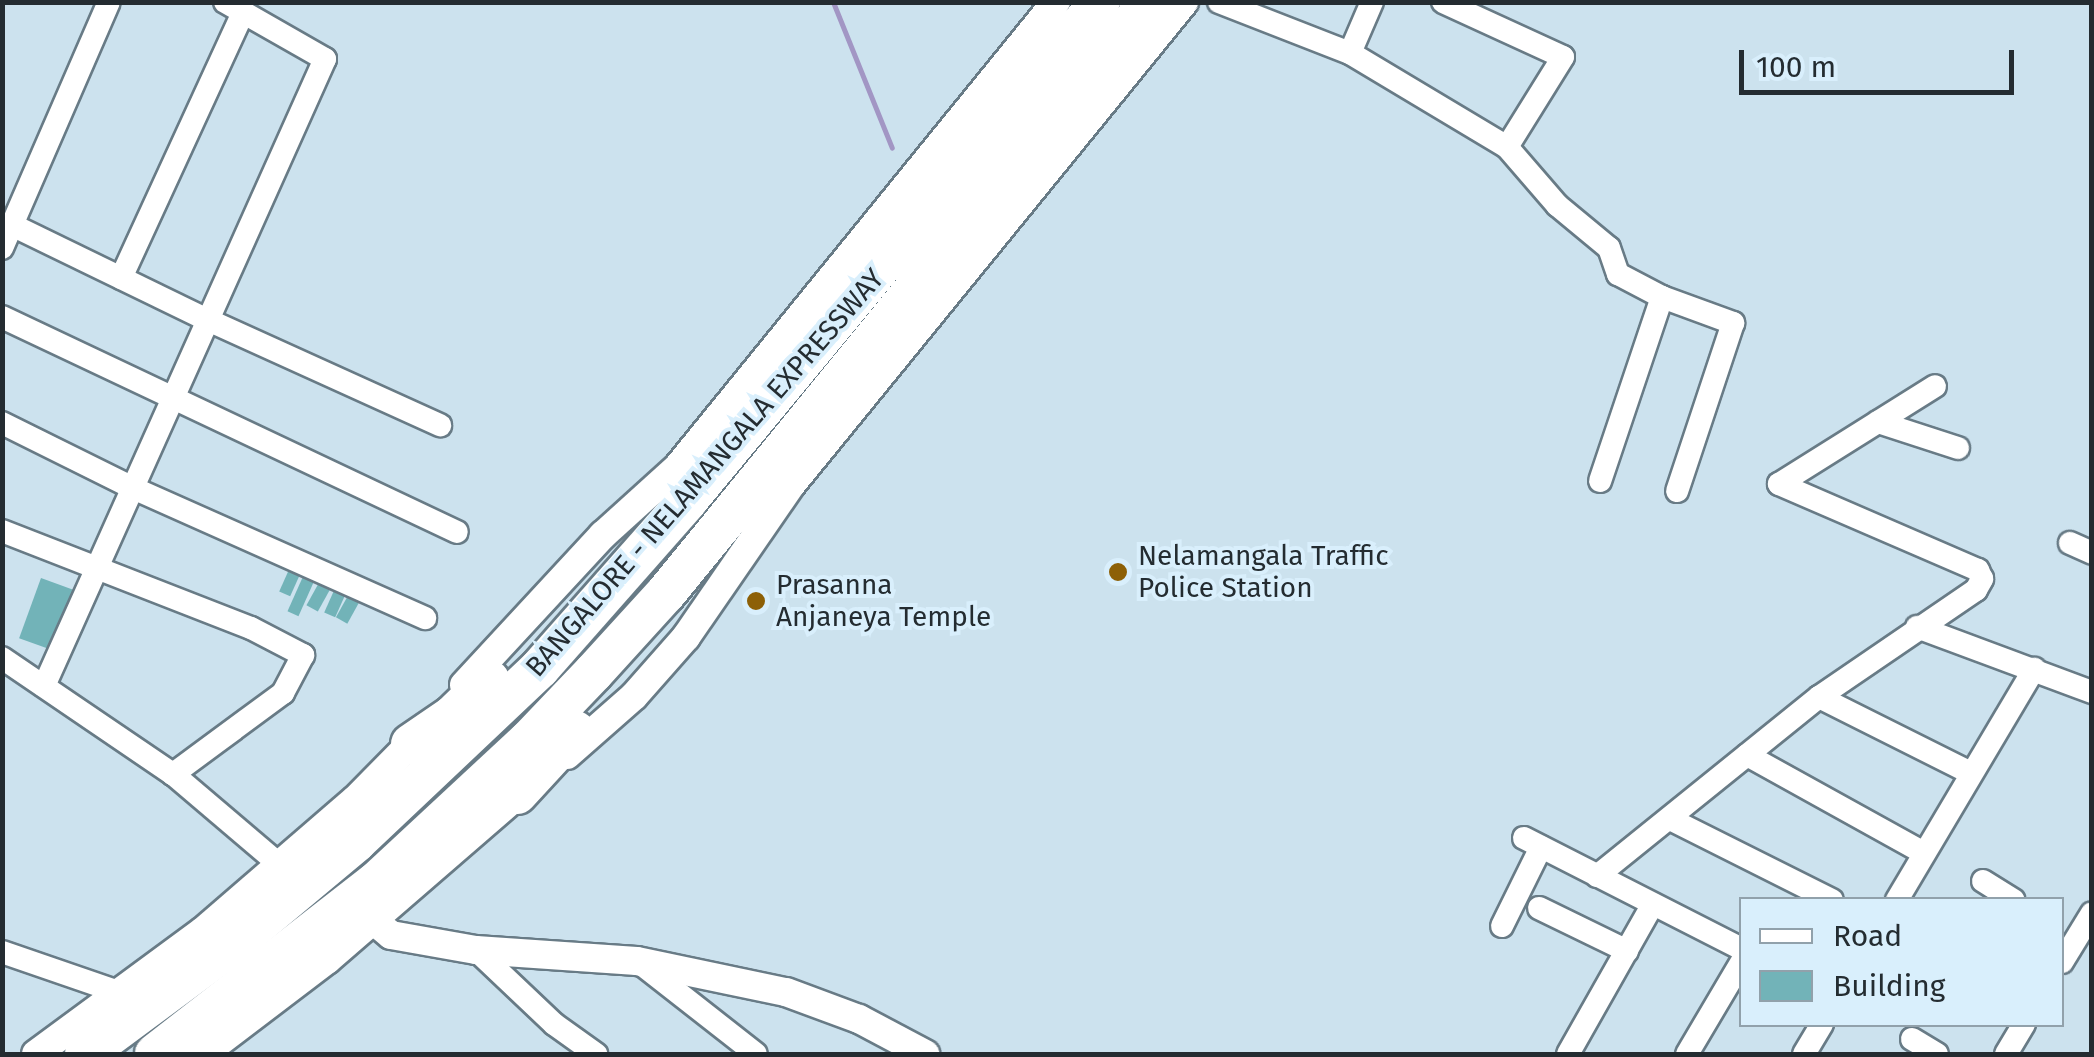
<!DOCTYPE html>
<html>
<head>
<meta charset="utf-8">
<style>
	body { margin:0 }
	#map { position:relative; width:2094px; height:1057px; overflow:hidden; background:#cce2ee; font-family:"Fira Sans",sans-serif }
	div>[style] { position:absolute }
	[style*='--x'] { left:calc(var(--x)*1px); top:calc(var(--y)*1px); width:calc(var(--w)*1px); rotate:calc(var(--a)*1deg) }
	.stream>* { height:5px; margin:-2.5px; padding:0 2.5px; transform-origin:2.5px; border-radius:2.5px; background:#a296c4 }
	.building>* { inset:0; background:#72b3b8; transform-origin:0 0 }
	.roads { filter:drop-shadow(2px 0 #687b86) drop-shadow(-2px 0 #687b86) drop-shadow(0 2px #687b86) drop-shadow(0 -2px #687b86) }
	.minor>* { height:22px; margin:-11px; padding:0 11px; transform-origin:11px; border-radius:11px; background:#fff }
	.tertiary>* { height:28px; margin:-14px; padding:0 14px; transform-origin:14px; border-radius:14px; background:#fff }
	.motorway>* { height:40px; margin:-20px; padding:0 20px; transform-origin:20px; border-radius:20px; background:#fff }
	.dots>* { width:28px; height:28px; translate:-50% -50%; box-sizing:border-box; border:5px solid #d9effc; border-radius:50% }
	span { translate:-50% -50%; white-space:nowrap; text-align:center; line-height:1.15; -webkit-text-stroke:8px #d9effc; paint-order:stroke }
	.street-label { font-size:28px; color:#242c31 }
	.poi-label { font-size:28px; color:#242c31 }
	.left { translate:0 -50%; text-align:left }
	.frame { position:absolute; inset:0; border:5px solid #242c31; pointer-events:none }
	.legend { position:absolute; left:1739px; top:897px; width:325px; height:130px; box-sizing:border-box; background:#d9effc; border:2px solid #91a1ab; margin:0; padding:12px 18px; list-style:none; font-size:30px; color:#242c31 }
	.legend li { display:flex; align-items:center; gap:20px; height:50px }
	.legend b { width:50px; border:2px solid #91a1ab }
	.scale { position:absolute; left:1739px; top:50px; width:275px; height:45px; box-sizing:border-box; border:5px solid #242c31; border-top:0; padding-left:12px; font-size:30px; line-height:35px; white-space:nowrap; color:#242c31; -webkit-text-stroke:8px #d9effc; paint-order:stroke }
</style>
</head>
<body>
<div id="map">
	<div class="stream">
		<div style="--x:833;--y:2;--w:157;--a:68"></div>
	</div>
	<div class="building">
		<div style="left:291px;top:565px;width:12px;height:29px;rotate:24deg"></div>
		<div style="left:305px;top:572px;width:12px;height:43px;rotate:24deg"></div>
		<div style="left:41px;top:578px;width:35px;height:64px;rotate:20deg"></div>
		<div style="left:321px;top:579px;width:13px;height:30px;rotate:29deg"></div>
		<div style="left:336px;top:586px;width:12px;height:29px;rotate:24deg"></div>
		<div style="left:350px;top:592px;width:13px;height:29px;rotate:29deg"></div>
	</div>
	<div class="roads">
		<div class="minor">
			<div style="--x:1219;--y:2;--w:141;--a:21.3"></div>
			<div style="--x:1350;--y:53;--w:183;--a:30.9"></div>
			<div style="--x:1507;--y:147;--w:77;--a:49.2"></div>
			<div style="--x:1557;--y:205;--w:67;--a:39.6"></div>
			<div style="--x:1609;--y:248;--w:28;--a:71"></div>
			<div style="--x:1618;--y:274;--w:50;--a:27.6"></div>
			<div style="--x:1662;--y:297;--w:194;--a:108.6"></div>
			<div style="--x:1443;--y:2;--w:132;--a:24.6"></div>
			<div style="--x:1563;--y:57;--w:106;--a:121.9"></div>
			<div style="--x:1350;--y:53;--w:56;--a:-66.7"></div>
			<div style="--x:12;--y:225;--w:218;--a:25.9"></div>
			<div style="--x:208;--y:320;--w:255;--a:24.4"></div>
			<div style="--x:2;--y:248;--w:268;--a:-66.5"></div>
			<div style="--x:121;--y:278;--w:292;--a:-65.3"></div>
			<div style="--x:1662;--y:297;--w:76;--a:20.1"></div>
			<div style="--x:1733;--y:323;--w:177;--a:108.4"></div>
			<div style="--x:2;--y:317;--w:503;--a:25.29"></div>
			<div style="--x:1878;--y:422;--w:84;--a:18"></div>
			<div style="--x:2;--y:423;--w:146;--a:26.4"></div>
			<div style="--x:133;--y:488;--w:320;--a:24"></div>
			<div style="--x:2;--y:531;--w:267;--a:21.3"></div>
			<div style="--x:251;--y:628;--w:59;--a:27.4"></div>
			<div style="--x:303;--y:655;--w:43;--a:117.8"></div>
			<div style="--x:283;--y:693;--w:137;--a:143.6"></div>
			<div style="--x:2070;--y:543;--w:24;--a:24"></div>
			<div style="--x:1917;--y:627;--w:187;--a:20.4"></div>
			<div style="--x:2;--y:658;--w:207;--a:34.2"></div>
			<div style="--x:173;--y:774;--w:142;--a:40.4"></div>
			<div style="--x:44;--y:686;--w:687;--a:-65.86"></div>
			<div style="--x:325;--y:59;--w:115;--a:-150.3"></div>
			<div style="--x:1819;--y:697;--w:170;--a:26.6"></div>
			<div style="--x:1747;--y:755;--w:202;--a:29"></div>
			<div style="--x:1670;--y:819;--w:181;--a:26.6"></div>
			<div style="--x:1524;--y:838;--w:245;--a:27"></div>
			<div style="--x:1597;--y:876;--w:285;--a:-38.9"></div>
			<div style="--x:1819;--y:697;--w:190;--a:-34.3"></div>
			<div style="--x:1976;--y:590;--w:13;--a:-61"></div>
			<div style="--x:1982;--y:579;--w:10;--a:-114"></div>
			<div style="--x:1978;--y:570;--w:217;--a:-156.6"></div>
			<div style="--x:1779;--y:484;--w:184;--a:-32.1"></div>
			<div style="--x:1983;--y:881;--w:36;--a:32"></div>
			<div style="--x:1897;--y:900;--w:269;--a:-59.3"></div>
			<div style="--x:1539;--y:908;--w:98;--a:26"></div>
			<div style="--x:1502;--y:926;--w:88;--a:-63.7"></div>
			<div style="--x:476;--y:950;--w:108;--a:43.5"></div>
			<div style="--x:554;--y:1024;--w:52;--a:35.5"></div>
			<div style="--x:2;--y:952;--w:126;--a:19"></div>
			<div style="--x:2062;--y:962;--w:57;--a:-58.5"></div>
			<div style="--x:640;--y:963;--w:147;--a:38.1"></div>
			<div style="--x:1912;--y:1039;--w:29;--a:31"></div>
			<div style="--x:1568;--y:1054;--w:172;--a:-60.5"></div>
			<div style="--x:1687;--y:1054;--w:108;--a:-59.4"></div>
			<div style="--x:1804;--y:1054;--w:35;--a:-59"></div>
			<div style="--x:2006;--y:1054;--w:35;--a:-59"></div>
		</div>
		<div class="tertiary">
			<div style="--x:464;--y:685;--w:205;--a:-47.2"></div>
			<div style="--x:603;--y:535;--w:101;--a:-42.2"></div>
			<div style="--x:678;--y:467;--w:599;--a:-50.89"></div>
			<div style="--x:567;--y:755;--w:89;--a:-41.4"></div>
			<div style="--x:634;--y:696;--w:79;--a:-48.6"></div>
			<div style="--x:686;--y:637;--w:183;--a:-55.4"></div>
			<div style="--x:790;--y:486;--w:624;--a:-50.85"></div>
			<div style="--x:373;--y:920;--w:23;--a:40"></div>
			<div style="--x:391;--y:935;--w:86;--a:10"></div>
			<div style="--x:476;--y:950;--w:161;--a:3.9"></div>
			<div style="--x:637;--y:961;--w:152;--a:11.8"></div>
			<div style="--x:786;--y:992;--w:78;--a:20.3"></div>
			<div style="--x:859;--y:1019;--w:75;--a:27.9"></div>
			<div style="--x:36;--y:1054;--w:207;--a:-36.4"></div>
			<div style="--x:203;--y:931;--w:201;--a:-40.8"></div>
			<div style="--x:355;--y:800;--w:95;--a:-45.4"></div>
			<div style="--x:203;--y:1054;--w:156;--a:-37.2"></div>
			<div style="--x:327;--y:960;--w:267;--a:-40.9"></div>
		</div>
		<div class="motorway">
			<div style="--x:411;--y:744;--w:50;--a:-34.3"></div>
			<div style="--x:452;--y:716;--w:52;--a:-44.2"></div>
			<div style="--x:517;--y:794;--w:86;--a:-47.4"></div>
			<div style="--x:85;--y:1054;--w:192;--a:-36.5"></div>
			<div style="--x:239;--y:940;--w:153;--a:-39.9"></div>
			<div style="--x:356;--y:842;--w:253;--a:-43.4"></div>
			<div style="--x:540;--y:668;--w:222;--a:-48.6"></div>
			<div style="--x:687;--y:501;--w:648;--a:-50.39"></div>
			<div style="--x:155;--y:1054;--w:279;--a:-37.9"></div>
			<div style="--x:375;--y:883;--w:209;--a:-42.9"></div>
			<div style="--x:528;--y:741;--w:95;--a:-46.3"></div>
			<div style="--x:594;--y:672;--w:107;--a:-47.7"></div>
			<div style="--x:666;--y:593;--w:763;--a:-50.74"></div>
		</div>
	</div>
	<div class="dots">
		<div style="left:1118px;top:572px;background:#8d6007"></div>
		<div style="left:756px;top:601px;background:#8d6007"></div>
	</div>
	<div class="street-label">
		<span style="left:705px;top:473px;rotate:-49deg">BANGALORE - NELAMANGALA EXPRESSWAY</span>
	</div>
	<div class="poi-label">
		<span class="left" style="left:1138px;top:572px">Nelamangala Traffic<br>Police Station</span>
		<span class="left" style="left:776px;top:601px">Prasanna<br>Anjaneya Temple</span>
	</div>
	<div class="frame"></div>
	<ul class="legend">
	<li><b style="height:12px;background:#fff"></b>Road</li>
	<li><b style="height:28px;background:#72b3b8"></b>Building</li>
	</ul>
	<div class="scale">100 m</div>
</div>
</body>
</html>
